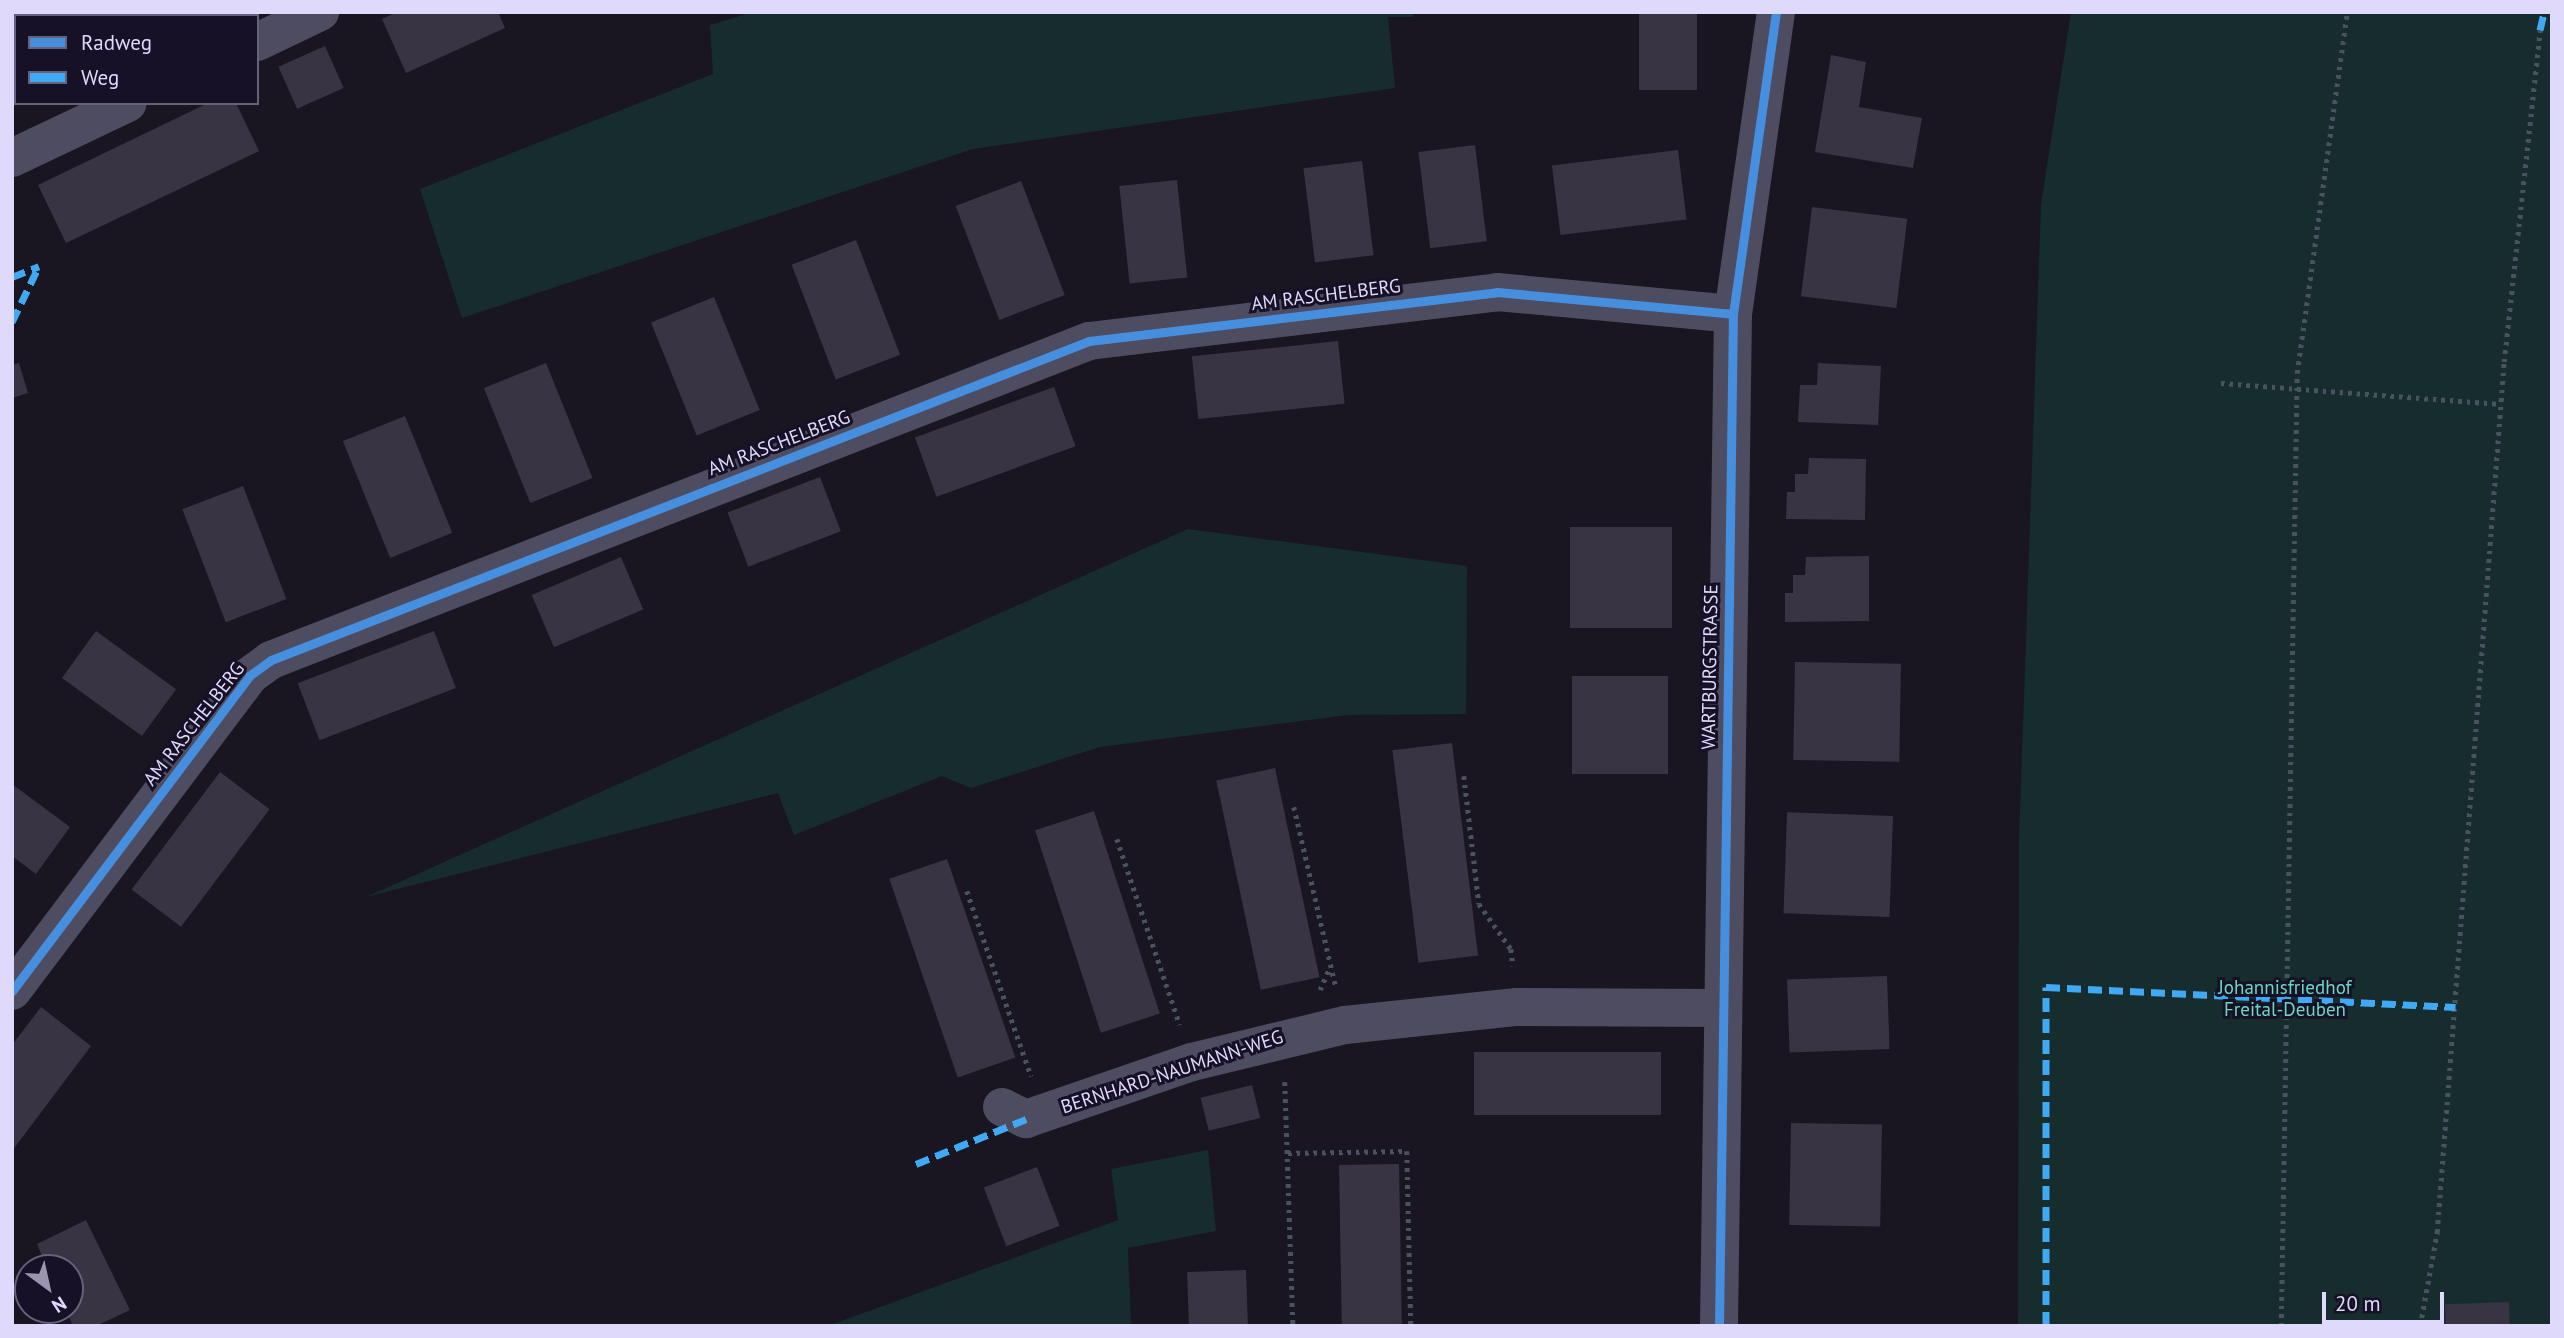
<!DOCTYPE html>
<html>
<head>
<meta charset="utf-8">
<style>
	body { margin:0 }
	#map { position:relative; width:2564px; height:1338px; overflow:hidden; background:#191621; font-family:"PT Sans",sans-serif }
	div>[style] { position:absolute }
	[style*='--x'] { left:calc(var(--x)*1px); top:calc(var(--y)*1px); width:calc(var(--w)*1px); rotate:calc(var(--a)*1deg) }
	.green>* { inset:0; background:#162c2d }
	.building>* { inset:0; background:#383443; transform-origin:0 0 }
	.path>* { height:4.5px; margin-top:-2.25px; transform-origin:0; background:repeating-linear-gradient(90deg,#495360 0 3.5px,transparent 0 8.5px) }
	.minor>* { height:38px; margin:-19px; padding:0 19px; transform-origin:19px; border-radius:19px; background:#4e4c61 }
	.quiet>* { height:7px; margin-top:-3.5px; transform-origin:0; background:repeating-linear-gradient(90deg,#3fa9f5 0 14px,transparent 0 21px) }
	.cycleway>* { height:9px; margin:-4.5px; padding:0 4.5px; transform-origin:4.5px; border-radius:4.5px; background:#468fdf }
	span { translate:-50% -50%; white-space:nowrap; text-align:center; line-height:1.15; -webkit-text-stroke:6px #161126; paint-order:stroke }
	.street-label { font-size:19px; color:#dfd9fc }
	.park-label { font-size:19px; color:#69d8c2 }
	.frame { position:absolute; inset:0; border:14px solid #dfd9fc; pointer-events:none }
	.legend { position:absolute; left:14px; top:14px; width:245px; height:91px; box-sizing:border-box; background:#161126; border:2px solid #66617c; margin:0; padding:9px 12px; list-style:none; font-size:21px; color:#dfd9fc }
	.legend li { display:flex; align-items:center; gap:14px; height:35px }
	.legend b { width:35px; border:2px solid #66617c }
	.north { position:absolute; left:14px; top:1254px; width:70px; height:70px; box-sizing:border-box; background:#161126; border:2px solid #66617c; border-radius:50%; rotate:147deg; font-size:19px; font-weight:700; line-height:28px; text-align:center; color:#dfd9fc }
	.north::after { content:''; display:block; margin:auto; width:24px; height:32px; background:#9a95af; clip-path:polygon(50% 0,100% 100%,50% 72%,0 100%) }
	.scale { position:absolute; left:2322px; top:1292px; width:122px; height:32px; box-sizing:border-box; border:4px solid #dfd9fc; border-top:0; padding-left:9px; font-size:21px; line-height:24px; white-space:nowrap; color:#dfd9fc; -webkit-text-stroke:5px #161126; paint-order:stroke }
</style>
</head>
<body>
<div id="map">
	<div class="green">
		<div style="clip-path:polygon(753px 12px,1413px 12px,1413px 17px,1388px 17px,1395px 88px,973px 149px,462px 318px,420px 189px,713px 74px,710px 25px)"></div>
		<div style="clip-path:polygon(2071px 12px,2552px 12px,2552px 1326px,2018px 1326px,2019px 841px,2041px 204px)"></div>
		<div style="clip-path:polygon(1188px 529px,1467px 566px,1466px 714px,1348px 715px,1100px 747px,971px 788px,942px 776px,794px 835px,778px 793px,366px 897px)"></div>
		<div style="clip-path:polygon(1208px 1150px,1216px 1231px,1128px 1248px,1131px 1326px,828px 1326px,1118px 1220px,1111px 1169px)"></div>
	</div>
	<div class="building">
		<div style="clip-path:polygon(12px 12px,172px 12px,16px 16px,12px 80px)"></div>
		<div style="clip-path:polygon(397px 12px,498px 12px,505px 28px,406px 73px,382px 19px)"></div>
		<div style="left:1639px;top:12px;width:58px;height:78px"></div>
		<div style="left:325px;top:46px;width:46px;height:51px;rotate:66deg"></div>
		<div style="clip-path:polygon(1831px 55px,1866px 62px,1859px 107px,1922px 118px,1913px 168px,1815px 152px)"></div>
		<div style="clip-path:polygon(208px 103px,236px 103px,259px 151px,66px 243px,38px 185px)"></div>
		<div style="left:1475px;top:145px;width:97px;height:57px;rotate:83deg"></div>
		<div style="left:1678px;top:150px;width:70px;height:127px;rotate:83deg"></div>
		<div style="left:1362px;top:161px;width:95px;height:59px;rotate:83deg"></div>
		<div style="left:1177px;top:180px;width:98px;height:58px;rotate:84deg"></div>
		<div style="left:1021px;top:181px;width:122px;height:70px;rotate:69deg"></div>
		<div style="left:1812px;top:207px;width:96px;height:90px;rotate:7deg"></div>
		<div style="left:856px;top:240px;width:123px;height:69px;rotate:69deg"></div>
		<div style="left:714px;top:297px;width:122px;height:68px;rotate:68deg"></div>
		<div style="left:1338px;top:341px;width:63px;height:147px;rotate:84deg"></div>
		<div style="clip-path:polygon(19px 363px,28px 393px,12px 398px,12px 365px)"></div>
		<div style="left:546px;top:363px;width:124px;height:67px;rotate:68deg"></div>
		<div style="clip-path:polygon(1818px 363px,1881px 366px,1878px 425px,1798px 422px,1800px 385px,1817px 385px)"></div>
		<div style="left:1054px;top:387px;width:63px;height:148px;rotate:70deg"></div>
		<div style="left:405px;top:416px;width:126px;height:67px;rotate:68deg"></div>
		<div style="clip-path:polygon(1809px 458px,1866px 459px,1865px 520px,1786px 519px,1787px 492px,1795px 492px,1795px 474px,1808px 474px)"></div>
		<div style="left:820px;top:477px;width:58px;height:99px;rotate:69deg"></div>
		<div style="left:243px;top:486px;width:121px;height:65px;rotate:69deg"></div>
		<div style="left:1570px;top:527px;width:102px;height:101px"></div>
		<div style="clip-path:polygon(1869px 556px,1869px 621px,1785px 622px,1785px 593px,1793px 593px,1793px 575px,1805px 575px,1806px 557px)"></div>
		<div style="left:621px;top:557px;width:57px;height:97px;rotate:67deg"></div>
		<div style="left:96px;top:631px;width:99px;height:58px;rotate:36deg"></div>
		<div style="left:434px;top:631px;width:61px;height:146px;rotate:69deg"></div>
		<div style="left:1795px;top:662px;width:106px;height:98px;rotate:1deg"></div>
		<div style="left:1572px;top:676px;width:96px;height:98px"></div>
		<div style="left:1452px;top:743px;width:214px;height:60px;rotate:83deg"></div>
		<div style="left:1275px;top:768px;width:214px;height:60px;rotate:78deg"></div>
		<div style="left:220px;top:772px;width:62px;height:147px;rotate:37deg"></div>
		<div style="clip-path:polygon(12px 784px,70px 827px,36px 874px,12px 856px)"></div>
		<div style="left:1094px;top:811px;width:213px;height:62px;rotate:72deg"></div>
		<div style="left:1893px;top:816px;width:101px;height:106px;rotate:92deg"></div>
		<div style="left:947px;top:859px;width:210px;height:61px;rotate:71deg"></div>
		<div style="left:1887px;top:976px;width:73px;height:100px;rotate:88deg"></div>
		<div style="clip-path:polygon(41px 1007px,91px 1046px,12px 1151px,12px 1045px)"></div>
		<div style="left:1474px;top:1052px;width:187px;height:63px"></div>
		<div style="left:1252px;top:1085px;width:34px;height:53px;rotate:76deg"></div>
		<div style="left:1791px;top:1123px;width:91px;height:102px;rotate:1deg"></div>
		<div style="left:1399px;top:1164px;width:162px;height:60px;rotate:89deg"></div>
		<div style="left:1037px;top:1167px;width:63px;height:57px;rotate:69deg"></div>
		<div style="clip-path:polygon(86px 1220px,130px 1310px,96px 1326px,73px 1326px,66px 1310px,70px 1268px,47px 1268px,37px 1244px)"></div>
		<div style="left:1246px;top:1270px;width:56px;height:59px;rotate:88deg"></div>
		<div style="left:2509px;top:1302px;width:24px;height:64px;rotate:88deg"></div>
	</div>
	<div class="path">
		<div style="--x:2221;--y:383;--w:281;--a:4.3"></div>
		<div style="--x:1464;--y:776;--w:129;--a:83.3"></div>
		<div style="--x:1479;--y:904;--w:55;--a:54.6"></div>
		<div style="--x:1511;--y:949;--w:17;--a:83"></div>
		<div style="--x:1294;--y:807;--w:185;--a:76.9"></div>
		<div style="--x:1117;--y:839;--w:196;--a:71.3"></div>
		<div style="--x:967;--y:891;--w:196;--a:70.9"></div>
		<div style="--x:1320;--y:990;--w:26;--a:-67"></div>
		<div style="--x:1285;--y:1082;--w:244;--a:88.1"></div>
		<div style="--x:1288;--y:1153;--w:119;--a:-1"></div>
		<div style="--x:1407;--y:1151;--w:175;--a:88.7"></div>
		<div style="--x:2281;--y:1326;--w:953;--a:-89.04"></div>
		<div style="--x:2297;--y:373;--w:364;--a:-82.1"></div>
		<div style="--x:2420;--y:1326;--w:96;--a:-79.7"></div>
		<div style="--x:2437;--y:1232;--w:873;--a:-85.6"></div>
		<div style="--x:2504;--y:362;--w:334;--a:-83.8"></div>
	</div>
	<div class="minor">
		<div style="--x:257;--y:42;--w:70;--a:-25.5"></div>
		<div style="--x:12;--y:158;--w:128;--a:-25.4"></div>
		<div style="--x:12;--y:991;--w:394;--a:-53"></div>
		<div style="--x:249;--y:676;--w:27;--a:-36"></div>
		<div style="--x:271;--y:660;--w:878;--a:-21.3"></div>
		<div style="--x:1089;--y:341;--w:411;--a:-6.8"></div>
		<div style="--x:1497;--y:292;--w:237;--a:5.3"></div>
		<div style="--x:1002;--y:1107;--w:27;--a:27"></div>
		<div style="--x:1026;--y:1119;--w:176;--a:-19"></div>
		<div style="--x:1192;--y:1062;--w:157;--a:-13.6"></div>
		<div style="--x:1345;--y:1025;--w:173;--a:-6"></div>
		<div style="--x:1517;--y:1007;--w:206;--a:0.3"></div>
		<div style="--x:1719;--y:1326;--w:1012;--a:-89.21"></div>
		<div style="--x:1733;--y:314;--w:305;--a:-81.9"></div>
	</div>
	<div class="quiet">
		<div style="--x:2540;--y:30;--w:18;--a:-77"></div>
		<div style="--x:12;--y:277;--w:29;--a:-22"></div>
		<div style="--x:12;--y:322;--w:62;--a:-64.3"></div>
		<div style="--x:916;--y:1164;--w:119;--a:-22.2"></div>
		<div style="--x:2046;--y:1326;--w:339;--a:-90"></div>
		<div style="--x:2046;--y:987;--w:410;--a:2.8"></div>
	</div>
	<div class="cycleway">
		<div style="--x:12;--y:991;--w:394;--a:-53"></div>
		<div style="--x:249;--y:676;--w:27;--a:-36"></div>
		<div style="--x:271;--y:660;--w:878;--a:-21.3"></div>
		<div style="--x:1089;--y:341;--w:411;--a:-6.8"></div>
		<div style="--x:1497;--y:292;--w:237;--a:5.3"></div>
		<div style="--x:1719;--y:1326;--w:1012;--a:-89.21"></div>
		<div style="--x:1733;--y:314;--w:305;--a:-81.9"></div>
	</div>
	<div class="street-label">
		<span style="left:1326px;top:295px;rotate:-7deg">AM RASCHELBERG</span>
		<span style="left:779px;top:443px;rotate:-21deg">AM RASCHELBERG</span>
		<span style="left:1710px;top:667px;rotate:-89deg">WARTBURGSTRASSE</span>
		<span style="left:194px;top:724px;rotate:-52deg">AM RASCHELBERG</span>
		<span style="left:1172px;top:1072px;rotate:-18deg">BERNHARD-NAUMANN-WEG</span>
	</div>
	<div class="park-label">
		<span style="left:2285px;top:999px">Johannisfriedhof<br>Freital-Deuben</span>
	</div>
	<div class="frame"></div>
	<ul class="legend">
	<li><b style="height:9px;background:#468fdf"></b>Radweg</li>
	<li><b style="height:9px;background:#3fa9f5"></b>Weg</li>
	</ul>
	<div class="north">N</div>
	<div class="scale">20 m</div>
</div>
</body>
</html>
